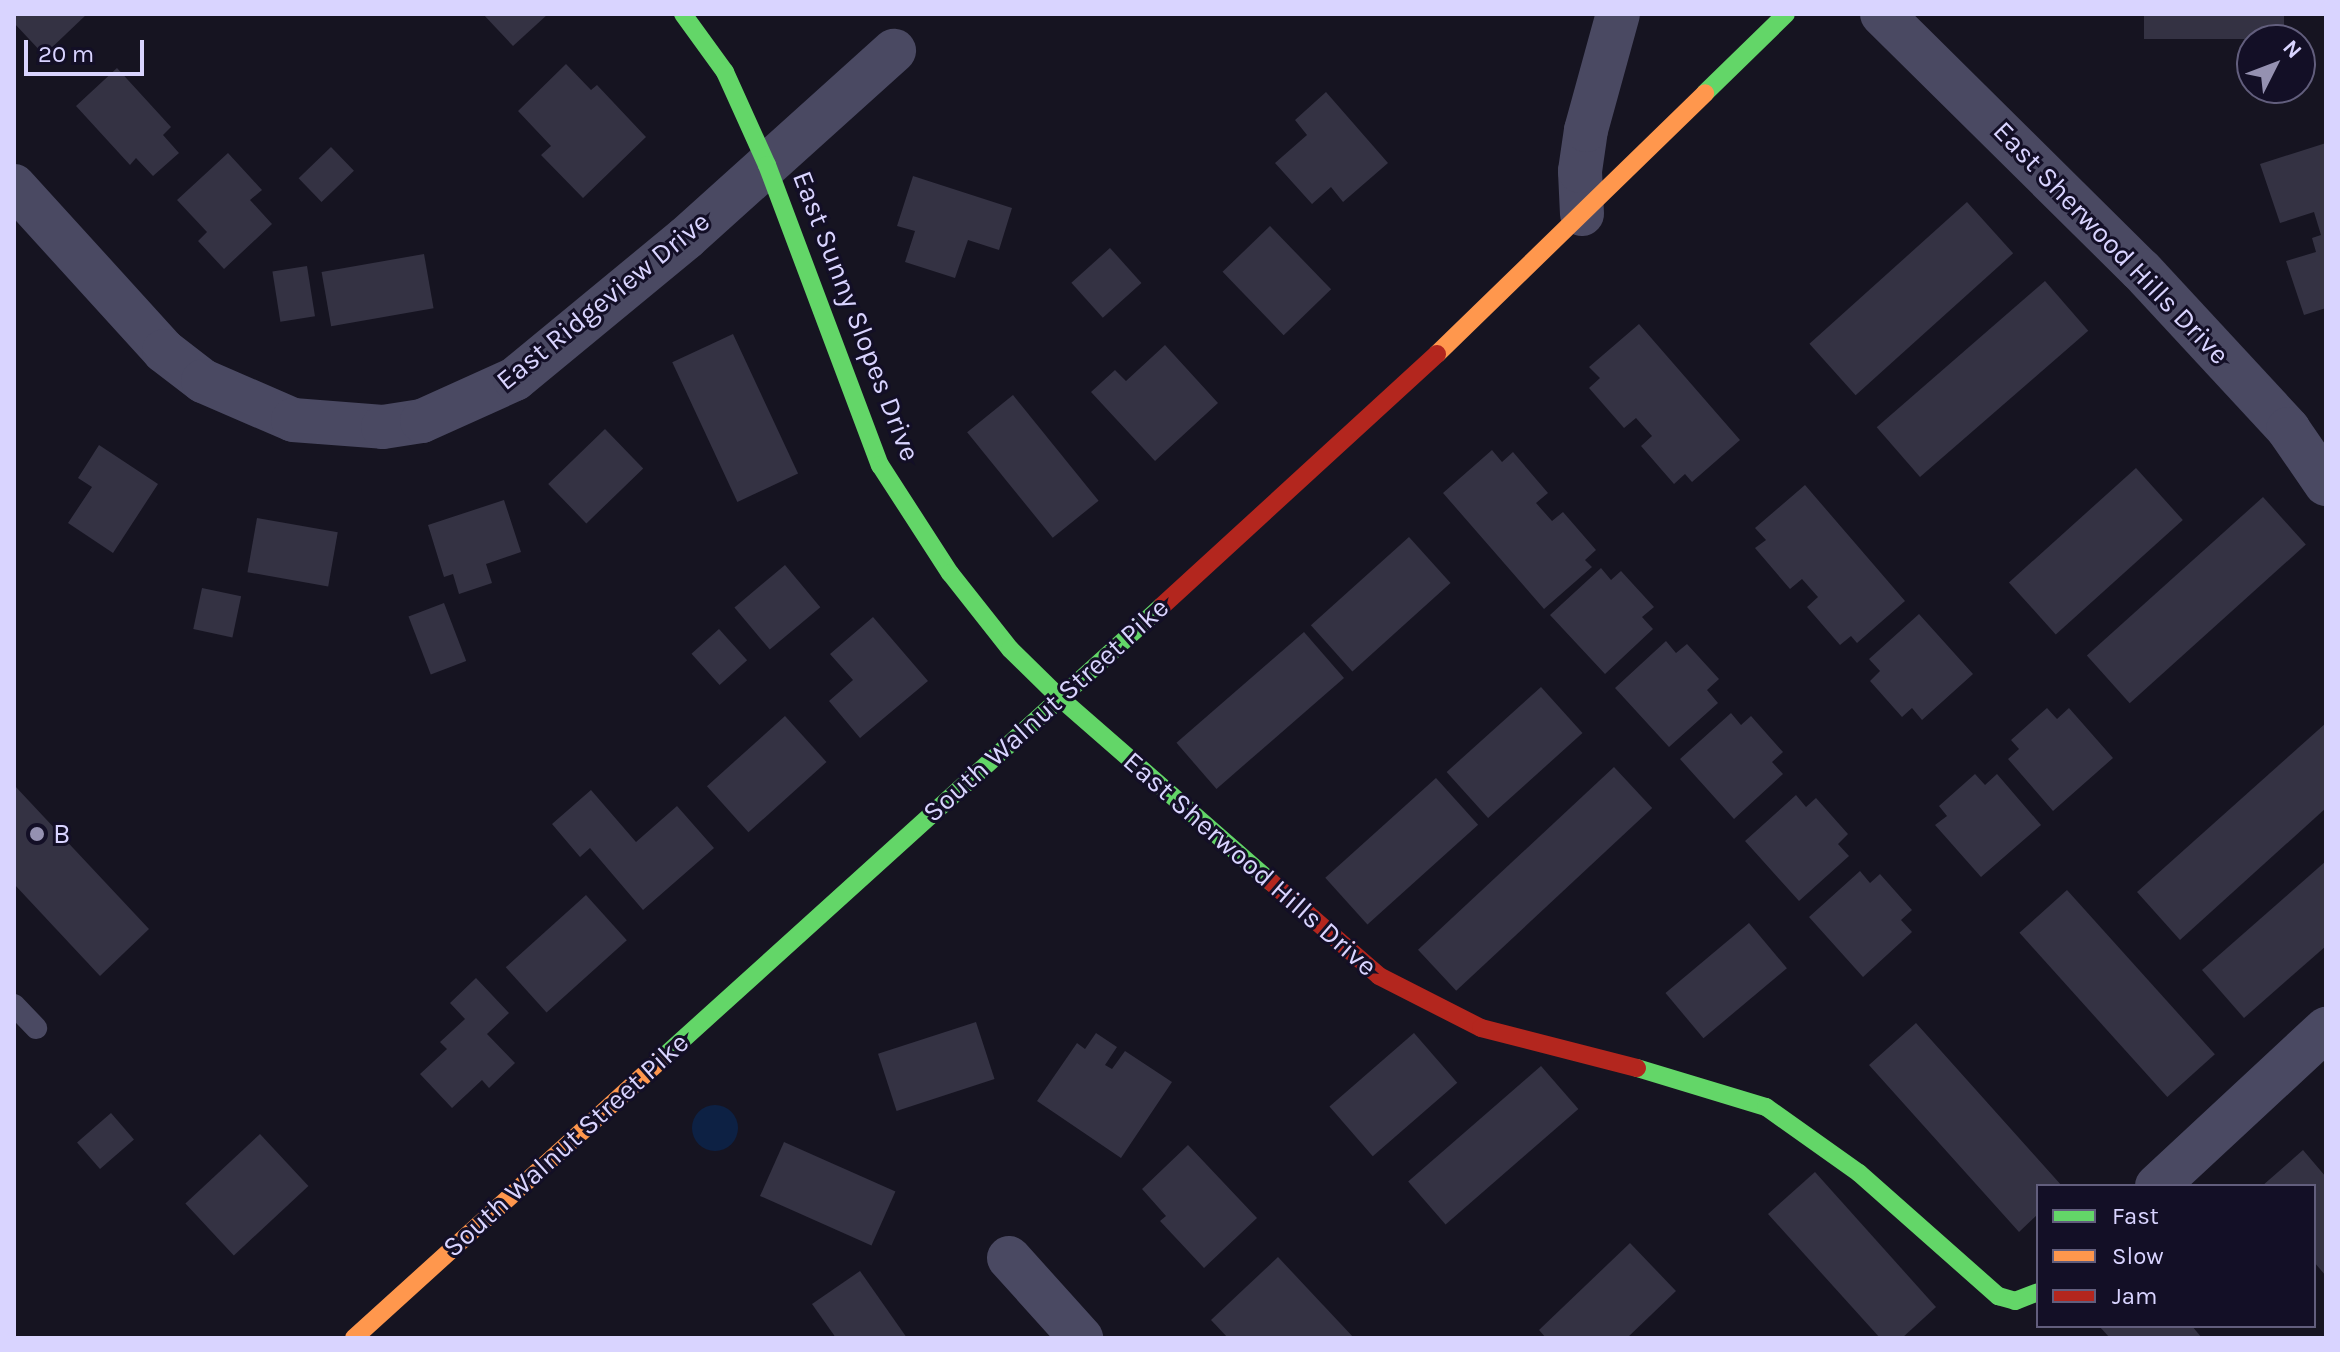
<!DOCTYPE html>
<html>
<head>
<meta charset="utf-8">
<style>
	body { margin:0 }
	#map { position:relative; width:2340px; height:1352px; overflow:hidden; background:#161421; font-family:Karla,sans-serif }
	div>[style] { position:absolute }
	[style*='--x'] { left:calc(var(--x)*1px); top:calc(var(--y)*1px); width:calc(var(--w)*1px); rotate:calc(var(--a)*1deg) }
	.water>* { inset:0; background:#0d2144 }
	.round { border-radius:50% }
	.building>* { inset:0; background:#343243; transform-origin:0 0 }
	.lane>* { height:22px; margin:-11px; padding:0 11px; transform-origin:11px; border-radius:11px; background:#4a4962 }
	.street>* { height:44px; margin:-22px; padding:0 22px; transform-origin:22px; border-radius:22px; background:#4a4962 }
	.fast>* { height:18px; margin:-9px; padding:0 9px; transform-origin:9px; border-radius:9px; background:#63d668 }
	.slow>* { height:18px; margin:-9px; padding:0 9px; transform-origin:9px; border-radius:9px; background:#ff974d }
	.jam>* { height:18px; margin:-9px; padding:0 9px; transform-origin:9px; border-radius:9px; background:#b3261e }
	.dots>* { width:22px; height:22px; translate:-50% -50%; box-sizing:border-box; border:4px solid #130f26; border-radius:50% }
	span { translate:-50% -50%; white-space:nowrap; text-align:center; line-height:1.15; -webkit-text-stroke:6px #130f26; paint-order:stroke }
	.street-label { font-size:28px; color:#d9d4ff }
	.poi-label { font-size:28px; color:#d9d4ff }
	.left { translate:0 -50%; text-align:left }
	.frame { position:absolute; inset:0; border:16px solid #d9d4ff; pointer-events:none }
	.legend { position:absolute; left:2036px; top:1184px; width:280px; height:144px; box-sizing:border-box; background:#130f26; border:2px solid #625e7d; margin:0; padding:10px 14px; list-style:none; font-size:24px; color:#d9d4ff }
	.legend li { display:flex; align-items:center; gap:16px; height:40px }
	.legend b { width:40px; border:2px solid #625e7d }
	.north { position:absolute; left:2236px; top:24px; width:80px; height:80px; box-sizing:border-box; background:#130f26; border:2px solid #625e7d; border-radius:50%; rotate:48deg; font-size:22px; font-weight:700; line-height:32px; text-align:center; color:#d9d4ff }
	.north::after { content:''; display:block; margin:auto; width:28px; height:36px; background:#9591b1; clip-path:polygon(50% 0,100% 100%,50% 72%,0 100%) }
	.scale { position:absolute; left:24px; top:40px; width:120px; height:36px; box-sizing:border-box; border:4px solid #d9d4ff; border-top:0; padding-left:10px; font-size:24px; line-height:28px; white-space:nowrap; color:#d9d4ff; -webkit-text-stroke:6px #130f26; paint-order:stroke }
</style>
</head>
<body>
<div id="map">
	<div class="water">
		<div class="round" style="left:692px;top:1105px;width:46px;height:46px"></div>
	</div>
	<div class="building">
		<div style="clip-path:polygon(14px 14px,87px 14px,44px 55px,14px 23px)"></div>
		<div style="clip-path:polygon(483px 14px,548px 14px,513px 46px)"></div>
		<div style="left:2144px;top:14px;width:140px;height:25px"></div>
		<div style="clip-path:polygon(566px 64px,591px 90px,597px 85px,646px 137px,583px 198px,541px 155px,551px 146px,518px 111px)"></div>
		<div style="clip-path:polygon(117px 68px,171px 127px,163px 135px,179px 153px,153px 176px,136px 158px,130px 165px,76px 106px)"></div>
		<div style="clip-path:polygon(1326px 92px,1388px 163px,1343px 202px,1331px 187px,1312px 204px,1275px 163px,1307px 135px,1295px 120px)"></div>
		<div style="clip-path:polygon(2326px 143px,2326px 308px,2304px 315px,2286px 261px,2316px 252px,2312px 238px,2321px 235px,2314px 212px,2280px 223px,2260px 164px)"></div>
		<div style="left:331px;top:147px;width:33px;height:45px;rotate:46deg"></div>
		<div style="clip-path:polygon(228px 153px,262px 190px,250px 200px,272px 224px,224px 269px,198px 241px,207px 232px,177px 200px)"></div>
		<div style="clip-path:polygon(913px 176px,1012px 208px,999px 250px,968px 240px,955px 278px,905px 262px,915px 231px,897px 226px)"></div>
		<div style="left:1967px;top:202px;width:69px;height:212px;rotate:48deg"></div>
		<div style="left:1270px;top:226px;width:88px;height:66px;rotate:46deg"></div>
		<div style="left:1110px;top:248px;width:47px;height:52px;rotate:48deg"></div>
		<div style="left:424px;top:254px;width:55px;height:104px;rotate:80deg"></div>
		<div style="left:307px;top:266px;width:51px;height:35px;rotate:81deg"></div>
		<div style="left:2045px;top:281px;width:66px;height:223px;rotate:49deg"></div>
		<div style="clip-path:polygon(1639px 324px,1740px 440px,1692px 482px,1685px 474px,1674px 484px,1641px 446px,1652px 436px,1636px 418px,1624px 428px,1589px 388px,1600px 378px,1589px 367px)"></div>
		<div style="left:733px;top:334px;width:154px;height:67px;rotate:65deg"></div>
		<div style="clip-path:polygon(1165px 345px,1218px 403px,1155px 461px,1091px 392px,1115px 370px,1126px 381px)"></div>
		<div style="left:1013px;top:395px;width:136px;height:59px;rotate:51deg"></div>
		<div style="left:605px;top:429px;width:55px;height:79px;rotate:46deg"></div>
		<div style="clip-path:polygon(99px 445px,158px 484px,113px 553px,68px 523px,92px 487px,78px 478px)"></div>
		<div style="clip-path:polygon(1492px 450px,1502px 462px,1513px 452px,1548px 493px,1536px 503px,1552px 521px,1563px 512px,1596px 550px,1585px 560px,1592px 567px,1544px 609px,1443px 493px)"></div>
		<div style="left:2136px;top:468px;width:70px;height:171px;rotate:48deg"></div>
		<div style="clip-path:polygon(1805px 485px,1905px 601px,1857px 643px,1851px 636px,1840px 645px,1807px 607px,1818px 597px,1802px 579px,1790px 589px,1755px 548px,1766px 540px,1755px 528px)"></div>
		<div style="left:2263px;top:497px;width:64px;height:237px;rotate:48deg"></div>
		<div style="clip-path:polygon(504px 500px,521px 552px,486px 564px,492px 583px,459px 594px,453px 574px,444px 577px,428px 525px)"></div>
		<div style="left:257px;top:518px;width:82px;height:55px;rotate:10deg"></div>
		<div style="left:1409px;top:537px;width:62px;height:132px;rotate:48deg"></div>
		<div style="left:785px;top:565px;width:55px;height:66px;rotate:50deg"></div>
		<div style="clip-path:polygon(1601px 568px,1611px 580px,1621px 571px,1654px 607px,1642px 617px,1653px 629px,1605px 674px,1550px 615px)"></div>
		<div style="left:202px;top:588px;width:40px;height:42px;rotate:12deg"></div>
		<div style="left:444px;top:603px;width:62px;height:38px;rotate:69deg"></div>
		<div style="clip-path:polygon(1919px 614px,1973px 674px,1922px 720px,1912px 708px,1902px 717px,1870px 681px,1880px 671px,1869px 659px)"></div>
		<div style="clip-path:polygon(873px 617px,928px 681px,860px 738px,829px 701px,853px 680px,830px 654px)"></div>
		<div style="left:719px;top:629px;width:42px;height:37px;rotate:48deg"></div>
		<div style="left:1304px;top:632px;width:61px;height:169px;rotate:49deg"></div>
		<div style="clip-path:polygon(1666px 641px,1676px 653px,1687px 644px,1719px 679px,1707px 690px,1718px 703px,1669px 747px,1615px 688px)"></div>
		<div style="left:1541px;top:687px;width:62px;height:127px;rotate:48deg"></div>
		<div style="clip-path:polygon(2047px 708px,2057px 719px,2069px 708px,2113px 758px,2053px 811px,2008px 759px,2019px 749px,2011px 740px)"></div>
		<div style="clip-path:polygon(1731px 713px,1741px 725px,1751px 716px,1783px 752px,1772px 762px,1783px 774px,1734px 819px,1680px 759px)"></div>
		<div style="left:785px;top:716px;width:62px;height:105px;rotate:48deg"></div>
		<div style="clip-path:polygon(2326px 723px,2326px 808px,2180px 940px,2137px 892px)"></div>
		<div style="left:1614px;top:767px;width:56px;height:268px;rotate:47deg"></div>
		<div style="clip-path:polygon(1975px 774px,1985px 785px,1997px 774px,2041px 825px,1981px 877px,1935px 825px,1947px 816px,1939px 806px)"></div>
		<div style="left:1436px;top:778px;width:63px;height:149px;rotate:48deg"></div>
		<div style="clip-path:polygon(14px 785px,149px 929px,100px 976px,14px 884px)"></div>
		<div style="clip-path:polygon(591px 790px,636px 842px,677px 806px,714px 848px,643px 910px,590px 848px,580px 857px,552px 824px)"></div>
		<div style="clip-path:polygon(1796px 795px,1806px 807px,1816px 798px,1848px 834px,1838px 844px,1849px 856px,1799px 901px,1745px 841px)"></div>
		<div style="clip-path:polygon(2326px 861px,2326px 946px,2244px 1018px,2202px 970px)"></div>
		<div style="clip-path:polygon(1860px 871px,1870px 883px,1880px 874px,1912px 910px,1901px 920px,1912px 932px,1863px 977px,1809px 917px)"></div>
		<div style="left:2067px;top:890px;width:221px;height:64px;rotate:48deg"></div>
		<div style="left:586px;top:895px;width:61px;height:108px;rotate:48deg"></div>
		<div style="left:1749px;top:923px;width:59px;height:109px;rotate:50deg"></div>
		<div style="clip-path:polygon(476px 978px,509px 1013px,487px 1034px,515px 1063px,489px 1088px,482px 1080px,452px 1108px,420px 1074px,447px 1049px,440px 1042px,465px 1019px,450px 1003px)"></div>
		<div style="left:976px;top:1022px;width:60px;height:103px;rotate:72deg"></div>
		<div style="clip-path:polygon(1916px 1023px,2062px 1186px,2038px 1186px,2038px 1214px,2019px 1232px,1869px 1065px)"></div>
		<div style="clip-path:polygon(1096px 1033px,1117px 1047px,1105px 1065px,1112px 1069px,1125px 1051px,1172px 1082px,1121px 1158px,1037px 1101px,1077px 1043px,1085px 1049px)"></div>
		<div style="left:1414px;top:1033px;width:66px;height:112px;rotate:49deg"></div>
		<div style="left:1541px;top:1066px;width:57px;height:176px;rotate:49deg"></div>
		<div style="left:111px;top:1113px;width:35px;height:45px;rotate:49deg"></div>
		<div style="left:260px;top:1134px;width:71px;height:102px;rotate:47deg"></div>
		<div style="left:784px;top:1142px;width:122px;height:59px;rotate:24deg"></div>
		<div style="clip-path:polygon(1188px 1145px,1257px 1218px,1204px 1268px,1160px 1221px,1166px 1216px,1142px 1189px)"></div>
		<div style="clip-path:polygon(2303px 1150px,2326px 1177px,2326px 1276px,2314px 1262px,2314px 1186px,2262px 1186px)"></div>
		<div style="clip-path:polygon(1815px 1172px,1936px 1307px,1902px 1338px,1880px 1338px,1768px 1214px)"></div>
		<div style="clip-path:polygon(1630px 1243px,1676px 1291px,1627px 1338px,1546px 1338px,1539px 1330px)"></div>
		<div style="clip-path:polygon(1278px 1257px,1354px 1338px,1228px 1338px,1211px 1320px)"></div>
		<div style="clip-path:polygon(860px 1271px,907px 1338px,836px 1338px,812px 1304px)"></div>
		<div style="clip-path:polygon(2099px 1326px,2192px 1326px,2202px 1338px,2110px 1338px)"></div>
	</div>
	<div class="lane">
		<div style="--x:14;--y:1005;--w:32;--a:46"></div>
	</div>
	<div class="street">
		<div style="--x:1882;--y:14;--w:364;--a:44.7"></div>
		<div style="--x:2141;--y:270;--w:217;--a:47.2"></div>
		<div style="--x:2288;--y:429;--w:67;--a:55.4"></div>
		<div style="--x:14;--y:186;--w:223;--a:47.7"></div>
		<div style="--x:164;--y:351;--w:49;--a:37.6"></div>
		<div style="--x:203;--y:381;--w:98;--a:23.4"></div>
		<div style="--x:293;--y:420;--w:90;--a:4.4"></div>
		<div style="--x:383;--y:427;--w:39;--a:-9"></div>
		<div style="--x:422;--y:421;--w:102;--a:-24.3"></div>
		<div style="--x:515;--y:379;--w:222;--a:-39.5"></div>
		<div style="--x:686;--y:238;--w:280;--a:-42"></div>
		<div style="--x:1582;--y:214;--w:43;--a:-92.7"></div>
		<div style="--x:1580;--y:171;--w:41;--a:-81.7"></div>
		<div style="--x:1586;--y:130;--w:120;--a:-74.6"></div>
		<div style="--x:2157;--y:1186;--w:231;--a:-42.9"></div>
		<div style="--x:1009;--y:1258;--w:108;--a:48"></div>
	</div>
	<div class="fast">
		<div style="--x:683;--y:14;--w:72;--a:54.1"></div>
		<div style="--x:725;--y:72;--w:102;--a:65.7"></div>
		<div style="--x:767;--y:165;--w:321;--a:69.4"></div>
		<div style="--x:880;--y:465;--w:129;--a:57.1"></div>
		<div style="--x:950;--y:573;--w:97;--a:51.7"></div>
		<div style="--x:1010;--y:649;--w:70;--a:44.4"></div>
		<div style="--x:1060;--y:698;--w:280;--a:41.1"></div>
		<div style="--x:1705;--y:93;--w:113;--a:-44.3"></div>
		<div style="--x:659;--y:1061;--w:678;--a:-42.13"></div>
		<div style="--x:1637;--y:1068;--w:135;--a:16.8"></div>
		<div style="--x:1766;--y:1107;--w:114;--a:35.4"></div>
		<div style="--x:1859;--y:1173;--w:186;--a:41.5"></div>
		<div style="--x:1998;--y:1296;--w:18;--a:16"></div>
		<div style="--x:2015;--y:1301;--w:25;--a:-21"></div>
	</div>
	<div class="slow">
		<div style="--x:1437;--y:354;--w:374;--a:-44.2"></div>
		<div style="--x:354;--y:1338;--w:412;--a:-42.2"></div>
	</div>
	<div class="jam">
		<div style="--x:1162;--y:606;--w:373;--a:-42.5"></div>
		<div style="--x:1271;--y:882;--w:143;--a:41"></div>
		<div style="--x:1379;--y:976;--w:114;--a:27"></div>
		<div style="--x:1481;--y:1028;--w:161;--a:14.4"></div>
	</div>
	<div class="dots">
		<div style="left:37px;top:834px;background:#9591b1"></div>
	</div>
	<div class="street-label">
		<span style="left:2111px;top:243px;rotate:46deg">East Sherwood Hills Drive</span>
		<span style="left:603px;top:301px;rotate:-39deg">East Ridgeview Drive</span>
		<span style="left:856px;top:316px;rotate:69deg">East Sunny Slopes Drive</span>
		<span style="left:1046px;top:710px;rotate:-42deg">South Walnut Street Pike</span>
		<span style="left:1250px;top:864px;rotate:41deg">East Sherwood Hills Drive</span>
		<span style="left:566px;top:1145px;rotate:-42deg">South Walnut Street Pike</span>
	</div>
	<div class="poi-label">
		<span class="left" style="left:53px;top:834px">B</span>
	</div>
	<div class="frame"></div>
	<ul class="legend">
	<li><b style="height:10px;background:#63d668"></b>Fast</li>
	<li><b style="height:10px;background:#ff974d"></b>Slow</li>
	<li><b style="height:10px;background:#b3261e"></b>Jam</li>
	</ul>
	<div class="north">N</div>
	<div class="scale">20 m</div>
</div>
</body>
</html>
